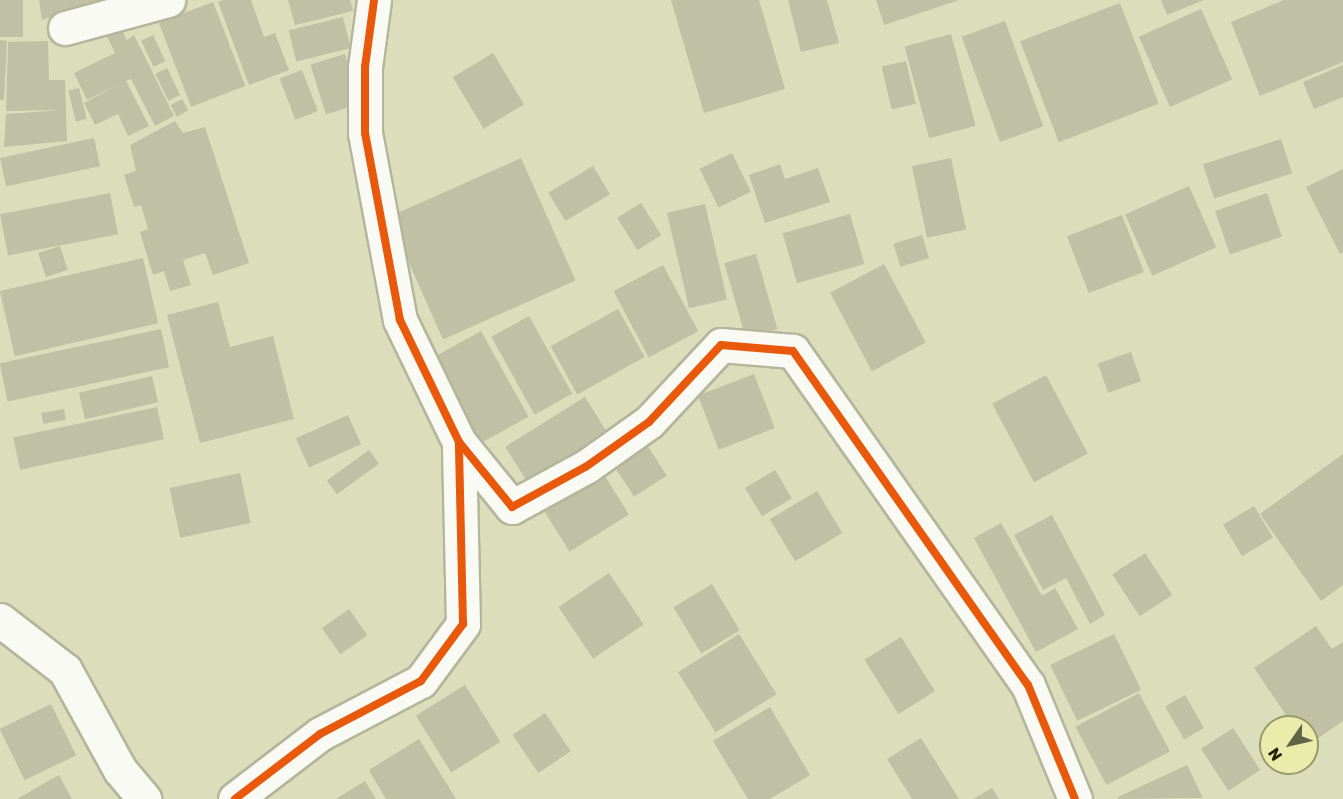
<!DOCTYPE html>
<html>
<head>
<meta charset="utf-8">
<style>
	body { margin:0 }
	#map { position:relative; width:1343px; height:799px; overflow:hidden; background:#dcddbb; font-family:Rubik,sans-serif }
	div>[style] { position:absolute }
	[style*='--x'] { left:calc(var(--x)*1px); top:calc(var(--y)*1px); width:calc(var(--w)*1px); rotate:calc(var(--a)*1deg) }
	.building>* { inset:0; background:#bfc0a4; transform-origin:0 0 }
	.roads { filter:drop-shadow(2px 0 #b5b59b) drop-shadow(-2px 0 #b5b59b) drop-shadow(0 2px #b5b59b) drop-shadow(0 -2px #b5b59b) }
	.street>* { height:33px; margin:-16.5px; padding:0 16.5px; transform-origin:16.5px; border-radius:16.5px; background:#fafaf5 }
	.cycleway>* { height:8px; margin:-4px; padding:0 4px; transform-origin:4px; border-radius:4px; background:#e8590c }
	span { translate:-50% -50%; white-space:nowrap; text-align:center; line-height:1.15; -webkit-text-stroke:6px #eaecac; paint-order:stroke }
	.north { position:absolute; left:1259px; top:715px; width:60px; height:60px; box-sizing:border-box; background:#eaecac; border:2px solid #999a6a; border-radius:50%; rotate:236deg; font-size:16px; font-weight:700; line-height:24px; text-align:center; color:#202007 }
	.north::after { content:''; display:block; margin:auto; width:21px; height:27px; background:#626246; clip-path:polygon(50% 0,100% 100%,50% 72%,0 100%) }
</style>
</head>
<body>
<div id="map">
	<div class="building">
		<div style="left:0;top:0;width:23px;height:37px"></div>
		<div style="clip-path:polygon(39px 0,102px 0,42px 20px)"></div>
		<div style="clip-path:polygon(223px 0,251px 0,264px 37px,275px 33px,289px 70px,249px 85px,218px 2px)"></div>
		<div style="clip-path:polygon(288px 0,350px 0,353px 11px,295px 25px)"></div>
		<div style="clip-path:polygon(671px 0,759px 0,785px 89px,704px 113px)"></div>
		<div style="clip-path:polygon(788px 0,827px 0,839px 43px,801px 52px)"></div>
		<div style="clip-path:polygon(876px 0,959px 0,884px 25px)"></div>
		<div style="clip-path:polygon(1161px 0,1204px 0,1167px 15px)"></div>
		<div style="clip-path:polygon(1284px 0,1343px 0,1343px 62px,1260px 96px,1231px 22px)"></div>
		<div style="left:213px;top:2px;width:90px;height:58px;rotate:69deg"></div>
		<div style="left:1120px;top:3px;width:108px;height:107px;rotate:69deg"></div>
		<div style="left:1201px;top:9px;width:77px;height:68px;rotate:66deg"></div>
		<div style="left:343px;top:17px;width:32px;height:56px;rotate:76deg"></div>
		<div style="left:1005px;top:21px;width:112px;height:46px;rotate:70deg"></div>
		<div style="clip-path:polygon(119px 25px,127px 40px,134px 35px,174px 116px,155px 126px,131px 79px,126px 81px,149px 126px,128px 136px,118px 114px,95px 125px,84px 103px,120px 84px,87px 100px,74px 73px,115px 53px,105px 32px)"></div>
		<div style="left:951px;top:34px;width:95px;height:48px;rotate:75deg"></div>
		<div style="left:153px;top:35px;width:29px;height:13px;rotate:65deg"></div>
		<div style="clip-path:polygon(0 40px,7px 41px,4px 100px,0 100px)"></div>
		<div style="clip-path:polygon(48px 41px,49px 80px,65px 80px,67px 141px,4px 147px,6px 114px,63px 110px,6px 111px,8px 42px)"></div>
		<div style="left:493px;top:53px;width:60px;height:47px;rotate:59deg"></div>
		<div style="left:345px;top:54px;width:52px;height:36px;rotate:73deg"></div>
		<div style="left:906px;top:61px;width:44px;height:25px;rotate:77deg"></div>
		<div style="clip-path:polygon(1343px 65px,1343px 97px,1314px 109px,1303px 82px)"></div>
		<div style="left:167px;top:68px;width:30px;height:13px;rotate:64deg"></div>
		<div style="left:302px;top:70px;width:44px;height:24px;rotate:69deg"></div>
		<div style="left:79px;top:88px;width:32px;height:11px;rotate:76deg"></div>
		<div style="left:182px;top:99px;width:13px;height:13px;rotate:61deg"></div>
		<div style="clip-path:polygon(175px 121px,183px 133px,205px 127px,249px 263px,213px 275px,205px 253px,183px 260px,191px 285px,170px 291px,164px 271px,153px 275px,140px 232px,148px 229px,141px 205px,134px 207px,124px 175px,136px 171px,130px 145px)"></div>
		<div style="left:94px;top:138px;width:29px;height:96px;rotate:78deg"></div>
		<div style="left:1281px;top:139px;width:36px;height:82px;rotate:72deg"></div>
		<div style="left:732px;top:153px;width:43px;height:36px;rotate:64deg"></div>
		<div style="left:521px;top:158px;width:134px;height:145px;rotate:66deg"></div>
		<div style="left:951px;top:158px;width:73px;height:40px;rotate:78deg"></div>
		<div style="clip-path:polygon(780px 164px,785px 179px,818px 168px,830px 202px,765px 223px,749px 175px)"></div>
		<div style="left:593px;top:166px;width:33px;height:52px;rotate:59deg"></div>
		<div style="clip-path:polygon(1343px 169px,1343px 252px,1340px 254px,1306px 187px)"></div>
		<div style="left:1189px;top:186px;width:67px;height:70px;rotate:66deg"></div>
		<div style="left:110px;top:193px;width:42px;height:112px;rotate:79deg"></div>
		<div style="left:1267px;top:193px;width:46px;height:55px;rotate:71deg"></div>
		<div style="left:641px;top:203px;width:38px;height:28px;rotate:58deg"></div>
		<div style="left:705px;top:204px;width:98px;height:39px;rotate:77deg"></div>
		<div style="left:850px;top:214px;width:52px;height:70px;rotate:74deg"></div>
		<div style="left:1122px;top:215px;width:61px;height:59px;rotate:69deg"></div>
		<div style="left:922px;top:235px;width:24px;height:30px;rotate:73deg"></div>
		<div style="left:60px;top:246px;width:25px;height:23px;rotate:72deg"></div>
		<div style="left:756px;top:254px;width:78px;height:33px;rotate:74deg"></div>
		<div style="left:143px;top:258px;width:67px;height:147px;rotate:77deg"></div>
		<div style="left:884px;top:264px;width:89px;height:61px;rotate:62deg"></div>
		<div style="left:663px;top:265px;width:75px;height:56px;rotate:62deg"></div>
		<div style="clip-path:polygon(218px 302px,230px 347px,273px 336px,294px 419px,200px 443px,167px 315px)"></div>
		<div style="left:618px;top:309px;width:55px;height:77px;rotate:61deg"></div>
		<div style="left:529px;top:316px;width:89px;height:43px;rotate:61deg"></div>
		<div style="left:161px;top:329px;width:39px;height:165px;rotate:78deg"></div>
		<div style="left:481px;top:331px;width:98px;height:56px;rotate:61deg"></div>
		<div style="left:1131px;top:352px;width:31px;height:35px;rotate:71deg"></div>
		<div style="left:754px;top:374px;width:58px;height:60px;rotate:69deg"></div>
		<div style="left:1046px;top:375px;width:89px;height:61px;rotate:62deg"></div>
		<div style="left:152px;top:376px;width:27px;height:75px;rotate:77deg"></div>
		<div style="left:585px;top:397px;width:49px;height:94px;rotate:58deg"></div>
		<div style="left:157px;top:407px;width:33px;height:147px;rotate:78deg"></div>
		<div style="left:64px;top:409px;width:11px;height:23px;rotate:80deg"></div>
		<div style="left:348px;top:415px;width:32px;height:57px;rotate:66deg"></div>
		<div style="left:645px;top:442px;width:40px;height:39px;rotate:57deg"></div>
		<div style="left:369px;top:450px;width:17px;height:52px;rotate:54deg"></div>
		<div style="clip-path:polygon(1343px 454px,1343px 585px,1321px 601px,1260px 514px)"></div>
		<div style="left:775px;top:470px;width:33px;height:35px;rotate:59deg"></div>
		<div style="left:240px;top:473px;width:51px;height:72px;rotate:78deg"></div>
		<div style="left:603px;top:473px;width:49px;height:70px;rotate:58deg"></div>
		<div style="left:817px;top:491px;width:49px;height:55px;rotate:59deg"></div>
		<div style="left:1254px;top:506px;width:37px;height:36px;rotate:59deg"></div>
		<div style="clip-path:polygon(1052px 515px,1105px 615px,1090px 624px,1066px 578px,1043px 590px,1014px 535px)"></div>
		<div style="clip-path:polygon(1001px 523px,1042px 596px,1055px 588px,1078px 629px,1036px 652px,974px 538px)"></div>
		<div style="left:1145px;top:553px;width:50px;height:39px;rotate:57deg"></div>
		<div style="left:609px;top:573px;width:62px;height:61px;rotate:56deg"></div>
		<div style="left:712px;top:584px;width:54px;height:45px;rotate:59deg"></div>
		<div style="left:349px;top:609px;width:32px;height:33px;rotate:55deg"></div>
		<div style="clip-path:polygon(1316px 626px,1332px 649px,1343px 642px,1343px 721px,1307px 746px,1307px 727px,1294px 727px,1254px 668px)"></div>
		<div style="left:739px;top:634px;width:71px;height:72px;rotate:58deg"></div>
		<div style="left:1114px;top:634px;width:62px;height:71px;rotate:64deg"></div>
		<div style="left:901px;top:637px;width:64px;height:43px;rotate:58deg"></div>
		<div style="left:465px;top:685px;width:67px;height:58px;rotate:58deg"></div>
		<div style="left:1139px;top:693px;width:66px;height:72px;rotate:62deg"></div>
		<div style="left:1185px;top:695px;width:38px;height:23px;rotate:60deg"></div>
		<div style="left:51px;top:704px;width:57px;height:57px;rotate:64deg"></div>
		<div style="clip-path:polygon(770px 707px,810px 775px,770px 799px,748px 799px,713px 741px)"></div>
		<div style="left:545px;top:713px;width:46px;height:39px;rotate:56deg"></div>
		<div style="left:1233px;top:728px;width:50px;height:38px;rotate:57deg"></div>
		<div style="clip-path:polygon(921px 738px,959px 799px,912px 799px,887px 759px)"></div>
		<div style="clip-path:polygon(419px 739px,456px 799px,386px 799px,369px 770px)"></div>
		<div style="clip-path:polygon(1187px 765px,1203px 798px,1118px 799px,1118px 797px)"></div>
		<div style="clip-path:polygon(59px 775px,72px 799px,17px 799px)"></div>
		<div style="clip-path:polygon(365px 781px,376px 799px,336px 799px)"></div>
		<div style="clip-path:polygon(992px 788px,999px 799px,973px 799px)"></div>
	</div>
	<div class="roads">
		<div class="street">
			<div style="--x:65;--y:28;--w:107;--a:-15.2"></div>
			<div style="--x:459;--y:442;--w:84;--a:50.8"></div>
			<div style="--x:512;--y:507;--w:85;--a:-28.7"></div>
			<div style="--x:587;--y:466;--w:76;--a:-35.4"></div>
			<div style="--x:649;--y:422;--w:105;--a:-46.9"></div>
			<div style="--x:721;--y:345;--w:72;--a:4.8"></div>
			<div style="--x:793;--y:351;--w:408;--a:54.9"></div>
			<div style="--x:1028;--y:685;--w:123;--a:67.6"></div>
			<div style="--x:0;--y:620;--w:82;--a:37.6"></div>
			<div style="--x:65;--y:670;--w:114;--a:61.2"></div>
			<div style="--x:120;--y:770;--w:38;--a:50"></div>
			<div style="--x:235;--y:799;--w:107;--a:-37.4"></div>
			<div style="--x:320;--y:734;--w:114;--a:-27.7"></div>
			<div style="--x:421;--y:681;--w:71;--a:-53.6"></div>
			<div style="--x:463;--y:624;--w:182;--a:-91.3"></div>
			<div style="--x:459;--y:442;--w:136;--a:-115.8"></div>
			<div style="--x:400;--y:320;--w:190;--a:-100.6"></div>
			<div style="--x:365;--y:133;--w:66;--a:-90"></div>
			<div style="--x:365;--y:67;--w:68;--a:-82.3"></div>
		</div>
	</div>
	<div class="cycleway">
		<div style="--x:459;--y:442;--w:84;--a:50.8"></div>
		<div style="--x:512;--y:507;--w:85;--a:-28.7"></div>
		<div style="--x:587;--y:466;--w:76;--a:-35.4"></div>
		<div style="--x:649;--y:422;--w:105;--a:-46.9"></div>
		<div style="--x:721;--y:345;--w:72;--a:4.8"></div>
		<div style="--x:793;--y:351;--w:408;--a:54.9"></div>
		<div style="--x:1028;--y:685;--w:123;--a:67.6"></div>
		<div style="--x:235;--y:799;--w:107;--a:-37.4"></div>
		<div style="--x:320;--y:734;--w:114;--a:-27.7"></div>
		<div style="--x:421;--y:681;--w:71;--a:-53.6"></div>
		<div style="--x:463;--y:624;--w:182;--a:-91.3"></div>
		<div style="--x:459;--y:442;--w:136;--a:-115.8"></div>
		<div style="--x:400;--y:320;--w:190;--a:-100.6"></div>
		<div style="--x:365;--y:133;--w:66;--a:-90"></div>
		<div style="--x:365;--y:67;--w:68;--a:-82.3"></div>
	</div>
	<div class="north">N</div>
</div>
</body>
</html>
